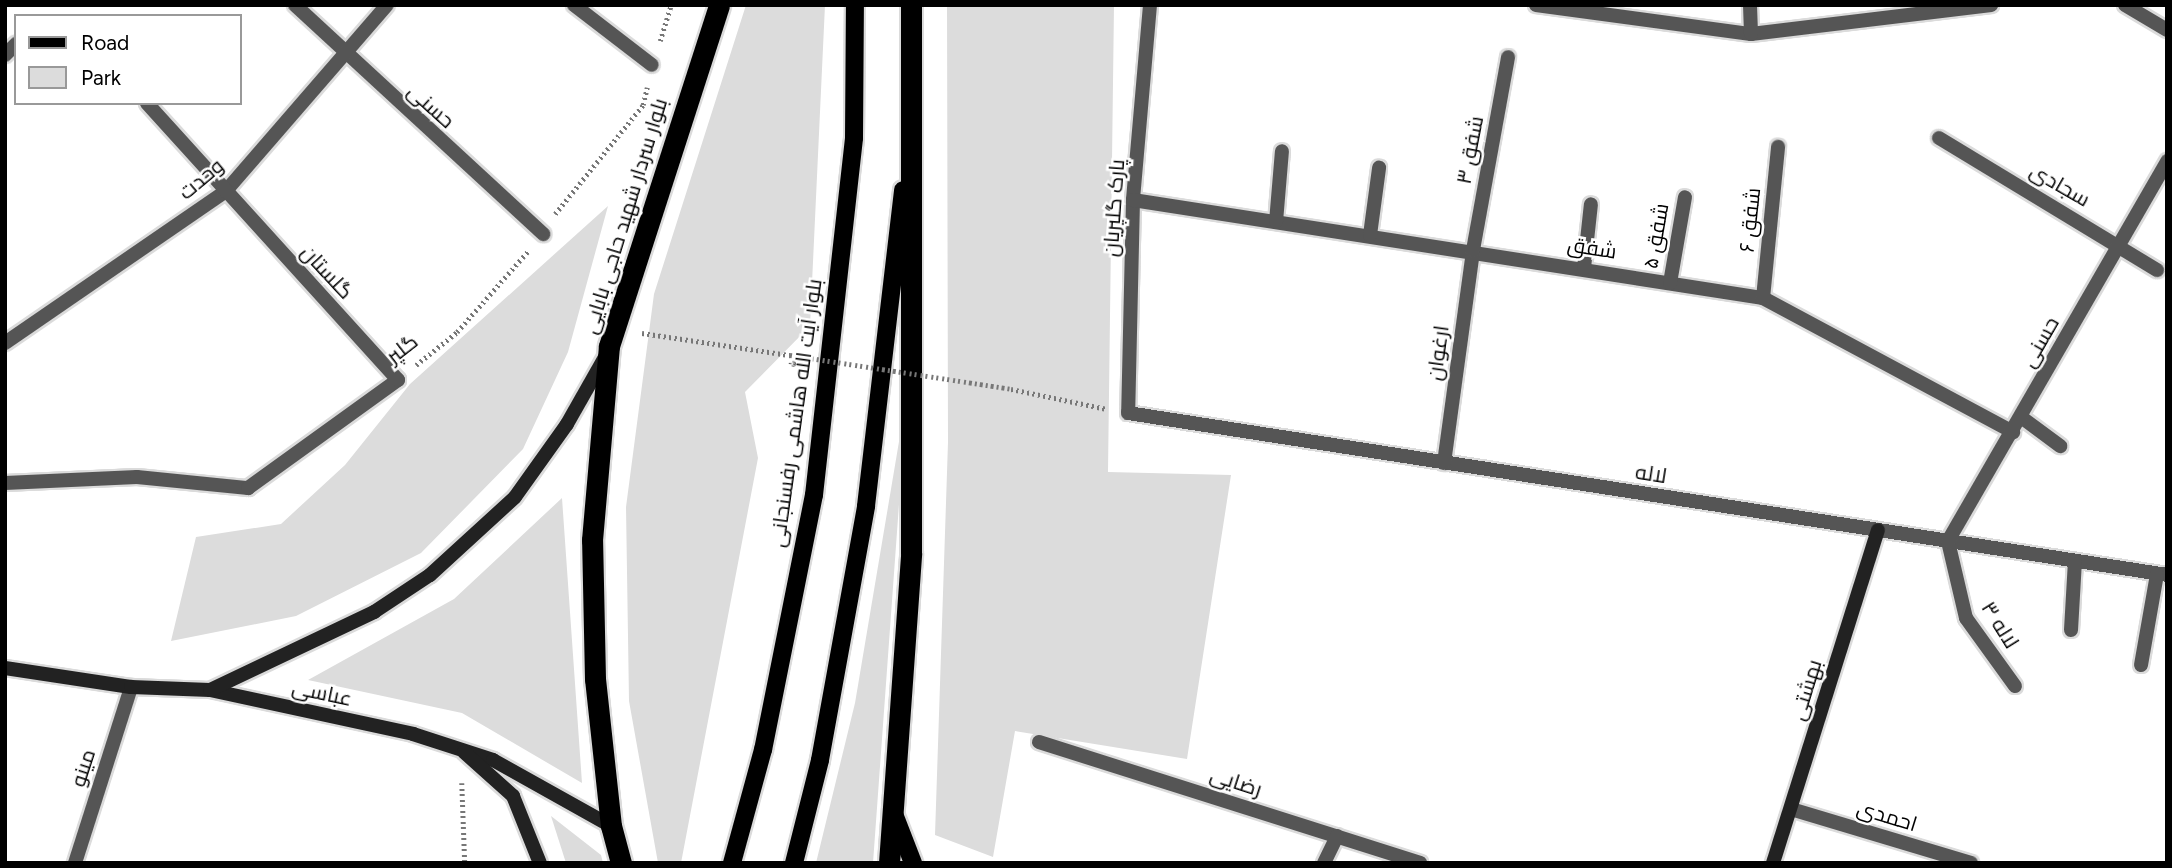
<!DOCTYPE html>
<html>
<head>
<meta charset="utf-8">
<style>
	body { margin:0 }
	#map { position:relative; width:2172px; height:868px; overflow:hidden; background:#fff; font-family:Figtree,Cairo,sans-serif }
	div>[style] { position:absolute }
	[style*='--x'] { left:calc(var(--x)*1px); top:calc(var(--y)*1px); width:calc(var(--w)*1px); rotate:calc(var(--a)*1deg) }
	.green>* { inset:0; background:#dcdcdc }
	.path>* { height:4.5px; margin-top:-2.25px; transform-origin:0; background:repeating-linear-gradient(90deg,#777 0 2px,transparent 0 5.5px) }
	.roads { filter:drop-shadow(2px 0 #dbdbdb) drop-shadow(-2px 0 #dbdbdb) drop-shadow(0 2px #dbdbdb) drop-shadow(0 -2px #dbdbdb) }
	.street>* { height:14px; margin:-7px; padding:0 7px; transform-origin:7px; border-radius:7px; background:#555 }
	.secondary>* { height:14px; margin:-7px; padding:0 7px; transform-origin:7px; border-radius:7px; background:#222 }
	.primary>* { height:18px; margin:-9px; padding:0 9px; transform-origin:9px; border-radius:9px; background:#000 }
	.highway>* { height:21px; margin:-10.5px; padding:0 10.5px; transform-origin:10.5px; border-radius:10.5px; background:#000 }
	.path-bridge>* { height:4.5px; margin-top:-2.25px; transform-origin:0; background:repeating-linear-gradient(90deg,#777 0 2px,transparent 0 5.5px) }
	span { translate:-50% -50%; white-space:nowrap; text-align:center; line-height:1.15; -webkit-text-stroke:5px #fff; paint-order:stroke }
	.street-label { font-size:21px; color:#000 }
	.frame { position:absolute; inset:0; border:7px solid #000; pointer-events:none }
	.legend { position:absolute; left:14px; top:14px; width:228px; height:91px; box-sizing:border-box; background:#fff; border:2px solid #999; margin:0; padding:9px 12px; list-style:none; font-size:21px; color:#000 }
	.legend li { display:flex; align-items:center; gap:14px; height:35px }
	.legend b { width:35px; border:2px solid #999 }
</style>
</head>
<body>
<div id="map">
	<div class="green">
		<div style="clip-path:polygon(746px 5px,825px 5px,810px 326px,745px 392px,758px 458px,681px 863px,658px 863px,629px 701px,626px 507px,654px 294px)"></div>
		<div style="clip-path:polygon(947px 5px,1114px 5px,1108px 472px,1231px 475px,1187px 759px,1015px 731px,993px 857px,935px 835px,948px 442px)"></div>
		<div style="clip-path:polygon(608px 206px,568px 352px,523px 449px,421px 553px,296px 616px,171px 641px,196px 537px,281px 524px,345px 465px,410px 384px)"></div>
		<div style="clip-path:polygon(907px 394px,873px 863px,816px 863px,855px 703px)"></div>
		<div style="clip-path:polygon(562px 498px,582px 783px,462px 713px,308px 680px,454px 599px)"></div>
		<div style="clip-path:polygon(551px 816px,601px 855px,603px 863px,566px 863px)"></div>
	</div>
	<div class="path">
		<div style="--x:660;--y:41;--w:38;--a:-73"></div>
		<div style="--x:555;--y:214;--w:140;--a:-51.1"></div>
		<div style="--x:643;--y:105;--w:18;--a:-77"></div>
		<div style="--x:642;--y:333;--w:150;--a:8.5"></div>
		<div style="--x:416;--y:365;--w:53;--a:-38.8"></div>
		<div style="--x:457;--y:332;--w:109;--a:-48.7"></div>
		<div style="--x:1011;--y:389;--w:98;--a:11.8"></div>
		<div style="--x:462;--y:783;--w:80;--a:87.9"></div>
	</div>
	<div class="roads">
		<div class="street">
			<div style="--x:295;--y:5;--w:338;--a:42.7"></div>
			<div style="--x:574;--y:5;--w:98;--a:37.6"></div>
			<div style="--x:1150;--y:5;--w:196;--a:95"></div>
			<div style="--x:1133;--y:200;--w:213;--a:91.3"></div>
			<div style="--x:1128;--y:413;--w:1052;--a:8.86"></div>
			<div style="--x:1536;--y:5;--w:217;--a:7.7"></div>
			<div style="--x:1751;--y:34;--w:242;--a:-6.9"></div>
			<div style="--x:1750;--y:5;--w:29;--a:88"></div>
			<div style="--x:2125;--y:5;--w:49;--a:30.8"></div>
			<div style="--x:5;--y:55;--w:16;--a:-45"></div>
			<div style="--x:1939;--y:138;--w:255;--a:31.2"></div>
			<div style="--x:1133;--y:200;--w:638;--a:8.84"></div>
			<div style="--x:1763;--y:298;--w:284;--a:28.2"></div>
			<div style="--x:1276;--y:222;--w:71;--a:-85.2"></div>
			<div style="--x:1370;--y:235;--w:68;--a:-82.3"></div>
			<div style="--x:1584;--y:268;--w:64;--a:-83.8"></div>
			<div style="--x:1670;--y:283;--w:87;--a:-80.1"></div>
			<div style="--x:1763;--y:298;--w:152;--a:-84.3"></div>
			<div style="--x:5;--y:343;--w:267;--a:-34.5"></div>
			<div style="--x:225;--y:192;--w:247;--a:-49.1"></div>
			<div style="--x:2021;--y:417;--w:49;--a:36.6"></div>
			<div style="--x:1444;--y:463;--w:215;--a:-82.2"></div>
			<div style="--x:1473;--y:250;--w:196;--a:-79.7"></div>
			<div style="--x:5;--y:483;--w:132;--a:-2.6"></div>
			<div style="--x:137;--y:477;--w:112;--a:5.7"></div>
			<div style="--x:248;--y:488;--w:185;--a:-35.8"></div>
			<div style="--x:398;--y:380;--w:374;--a:-132.2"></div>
			<div style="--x:2071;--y:630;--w:69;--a:-86.7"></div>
			<div style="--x:2141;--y:665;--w:92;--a:-80"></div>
			<div style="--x:2015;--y:686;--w:84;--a:-125.8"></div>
			<div style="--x:1966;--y:618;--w:79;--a:-103.2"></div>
			<div style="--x:1948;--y:541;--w:439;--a:-60"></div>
			<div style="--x:1039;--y:742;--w:400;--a:17.6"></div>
			<div style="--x:1791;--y:809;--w:188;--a:16.7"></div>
			<div style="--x:75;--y:863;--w:185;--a:-72.3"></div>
			<div style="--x:1324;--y:863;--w:30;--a:-64"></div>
		</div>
		<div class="secondary">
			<div style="--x:5;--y:668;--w:127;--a:8.6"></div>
			<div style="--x:131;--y:687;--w:79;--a:2.2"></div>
			<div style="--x:210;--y:690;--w:208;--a:12.2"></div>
			<div style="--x:413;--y:734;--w:84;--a:18"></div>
			<div style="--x:493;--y:760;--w:135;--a:29.2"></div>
			<div style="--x:210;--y:690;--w:182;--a:-25.4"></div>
			<div style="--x:374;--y:612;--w:67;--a:-33.5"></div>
			<div style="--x:430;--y:575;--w:115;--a:-42.5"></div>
			<div style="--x:515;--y:497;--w:90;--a:-54.5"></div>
			<div style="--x:567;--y:424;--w:77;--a:-60.4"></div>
			<div style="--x:464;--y:752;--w:66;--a:41.9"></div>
			<div style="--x:513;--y:796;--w:72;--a:68.1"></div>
			<div style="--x:1773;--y:863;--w:349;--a:-72.5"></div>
		</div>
		<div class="primary">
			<div style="--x:894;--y:814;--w:53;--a:68.8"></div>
			<div style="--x:732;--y:863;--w:117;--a:-74.7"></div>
			<div style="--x:763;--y:750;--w:260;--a:-78.7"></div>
			<div style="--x:814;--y:495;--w:359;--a:-83.6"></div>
			<div style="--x:854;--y:138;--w:133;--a:-89.6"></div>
			<div style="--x:794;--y:863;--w:106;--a:-75.8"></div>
			<div style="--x:820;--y:760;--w:258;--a:-79.7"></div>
			<div style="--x:866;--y:506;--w:318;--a:-83.3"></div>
		</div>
		<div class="highway">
			<div style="--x:621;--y:863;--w:38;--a:-105"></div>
			<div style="--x:611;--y:826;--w:148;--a:-96.2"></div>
			<div style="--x:595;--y:679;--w:139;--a:-91.2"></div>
			<div style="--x:592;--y:540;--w:195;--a:-85"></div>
			<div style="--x:609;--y:346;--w:358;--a:-72.1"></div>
			<div style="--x:889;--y:863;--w:311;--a:-85.9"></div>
			<div style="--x:911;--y:553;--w:548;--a:-90"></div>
		</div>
	</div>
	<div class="path-bridge">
		<div style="--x:790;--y:355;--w:224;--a:8.7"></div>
	</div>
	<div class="street-label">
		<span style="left:431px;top:106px;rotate:42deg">حسنی</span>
		<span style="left:1470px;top:150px;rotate:-79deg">شفق ۳</span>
		<span style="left:201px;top:179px;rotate:-40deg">وحدت</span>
		<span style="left:2060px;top:185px;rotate:30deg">سجادی</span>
		<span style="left:1114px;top:208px;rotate:-86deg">پارک گلپریان</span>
		<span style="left:625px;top:216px;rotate:-73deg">بلوار سردار شهید حاجی بابایی</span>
		<span style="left:1750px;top:220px;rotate:-84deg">شفق ۶</span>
		<span style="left:1656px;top:236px;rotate:-80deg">شفق ۵</span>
		<span style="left:1592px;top:248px;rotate:9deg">شفق</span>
		<span style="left:327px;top:272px;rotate:47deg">گلستان</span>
		<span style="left:2040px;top:342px;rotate:-60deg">حسنی</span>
		<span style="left:402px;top:349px;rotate:-38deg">گلپر</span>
		<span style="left:1438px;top:353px;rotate:-82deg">ارغوان</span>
		<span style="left:796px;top:413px;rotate:-82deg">بلوار آیت الله هاشمی رفسنجانی</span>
		<span style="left:1651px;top:474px;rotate:9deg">لاله</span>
		<span style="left:2000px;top:625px;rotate:58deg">لاله ۳</span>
		<span style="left:1806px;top:690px;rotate:-73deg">بهشتی</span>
		<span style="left:322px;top:693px;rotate:12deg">عباسی</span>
		<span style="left:83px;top:768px;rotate:-72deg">مینو</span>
		<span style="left:1236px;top:782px;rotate:18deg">رضایی</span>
		<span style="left:1887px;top:816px;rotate:17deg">احمدی</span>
	</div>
	<div class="frame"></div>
	<ul class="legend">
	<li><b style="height:9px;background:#000"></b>Road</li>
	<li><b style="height:19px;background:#dcdcdc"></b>Park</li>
	</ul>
</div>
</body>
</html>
